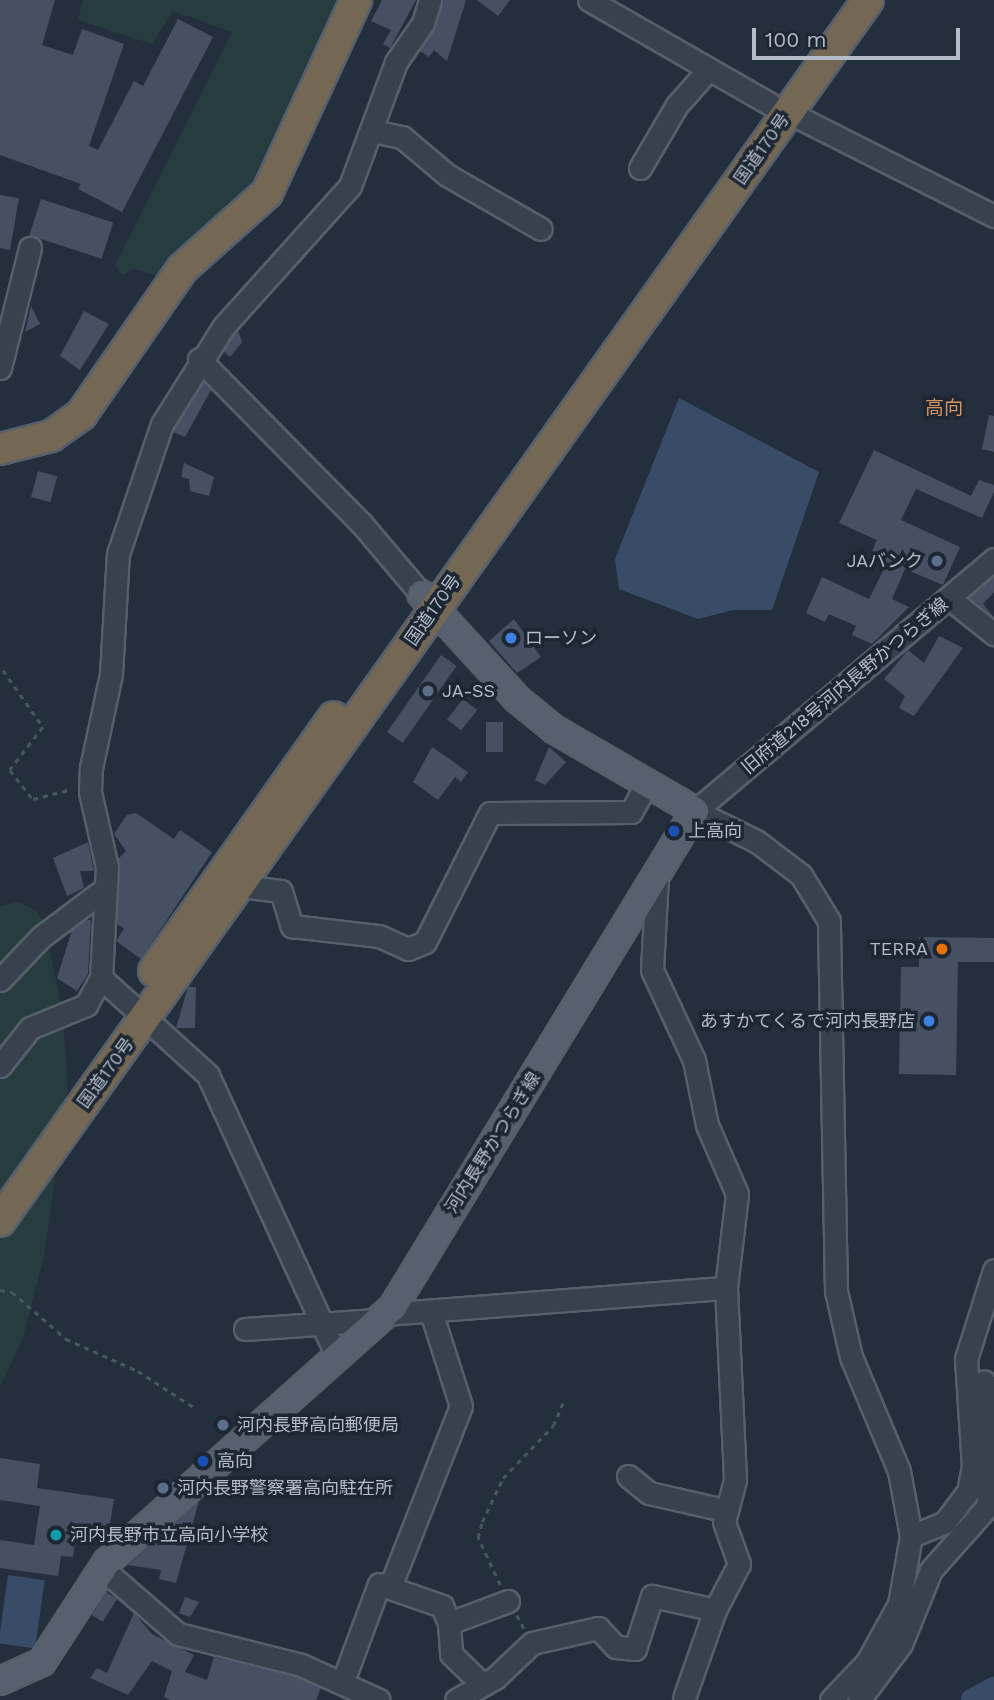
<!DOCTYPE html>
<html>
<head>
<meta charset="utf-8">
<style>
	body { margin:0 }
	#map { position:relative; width:994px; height:1700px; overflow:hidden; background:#242f3e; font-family:"Work Sans","Noto Sans JP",sans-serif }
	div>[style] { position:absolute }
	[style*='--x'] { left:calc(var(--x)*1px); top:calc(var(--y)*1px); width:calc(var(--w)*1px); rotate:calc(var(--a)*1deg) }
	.green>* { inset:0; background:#263c3f }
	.water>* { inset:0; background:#394c67; transform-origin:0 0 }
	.river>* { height:24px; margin:-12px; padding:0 12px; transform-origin:12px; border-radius:12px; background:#394c67 }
	.building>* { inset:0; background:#455162; transform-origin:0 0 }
	.path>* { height:2.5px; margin-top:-1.25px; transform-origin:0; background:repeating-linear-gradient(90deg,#44595c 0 5px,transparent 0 10px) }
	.roads { filter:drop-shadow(2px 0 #565f6c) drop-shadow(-2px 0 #565f6c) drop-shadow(0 2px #565f6c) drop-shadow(0 -2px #565f6c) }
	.minor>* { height:21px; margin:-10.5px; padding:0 10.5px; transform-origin:10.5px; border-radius:10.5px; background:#38414e }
	.major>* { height:26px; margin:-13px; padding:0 13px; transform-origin:13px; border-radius:13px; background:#56606e }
	.highway>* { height:30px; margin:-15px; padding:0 15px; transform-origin:15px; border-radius:15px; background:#746855 }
	.dots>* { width:19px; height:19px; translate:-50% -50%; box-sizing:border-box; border:4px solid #1d2633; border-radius:50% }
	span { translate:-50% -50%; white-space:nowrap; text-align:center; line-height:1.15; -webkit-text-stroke:7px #1d2633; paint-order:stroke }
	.street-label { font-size:18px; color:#b4bcc9 }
	.poi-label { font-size:18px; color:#b4bcc9 }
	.right { translate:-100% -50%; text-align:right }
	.left { translate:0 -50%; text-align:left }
	.neighbourhood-label { font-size:19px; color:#d59563 }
	.scale { position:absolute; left:752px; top:28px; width:208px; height:32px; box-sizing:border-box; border:4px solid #b4bcc9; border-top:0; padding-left:9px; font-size:21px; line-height:24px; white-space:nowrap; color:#b4bcc9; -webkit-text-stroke:5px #1d2633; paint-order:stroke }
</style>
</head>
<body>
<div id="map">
	<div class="green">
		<div style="clip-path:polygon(83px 0,342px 0,270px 169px,163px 277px,134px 269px,122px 275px,115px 265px,232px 32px,173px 11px,152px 44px,78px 20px)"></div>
		<div style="clip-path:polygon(18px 902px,38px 912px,45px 927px,62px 1010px,68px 1087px,44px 1256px,23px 1338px,0 1387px,0 906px)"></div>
	</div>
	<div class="water">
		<div style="clip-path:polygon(679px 398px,819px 472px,772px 610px,733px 610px,698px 619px,619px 589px,615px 559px)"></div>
		<div style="left:8px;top:1575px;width:37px;height:69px;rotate:8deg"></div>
	</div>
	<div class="river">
		<div style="--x:973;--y:1700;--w:24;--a:-28"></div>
	</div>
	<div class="building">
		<div style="clip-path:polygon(0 0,55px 0,42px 45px,73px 55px,82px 29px,124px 44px,89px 146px,98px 150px,134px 81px,143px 86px,178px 19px,213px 37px,122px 212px,78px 189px,81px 184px,0 155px)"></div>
		<div style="clip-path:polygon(382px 0,416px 0,390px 48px,383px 44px,391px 30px,371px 21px)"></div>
		<div style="clip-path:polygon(443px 0,466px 0,447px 61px,434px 50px,429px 57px,420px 51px)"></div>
		<div style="clip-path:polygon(477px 0,510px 0,498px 16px)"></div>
		<div style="clip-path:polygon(0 195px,19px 198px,10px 250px,0 248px)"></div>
		<div style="left:41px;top:199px;width:76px;height:38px;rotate:18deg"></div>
		<div style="clip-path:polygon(31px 306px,40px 324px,25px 332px)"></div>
		<div style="clip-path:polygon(84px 311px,109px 324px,80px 370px,60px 356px)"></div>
		<div style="clip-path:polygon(238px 330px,242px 342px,230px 357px,223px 351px)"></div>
		<div style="clip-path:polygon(204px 383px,211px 390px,185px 437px,173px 432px)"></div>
		<div style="clip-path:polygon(989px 415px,994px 416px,994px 452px,982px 449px)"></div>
		<div style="clip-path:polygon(874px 450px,971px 496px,979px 480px,994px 485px,994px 492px,982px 518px,916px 489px,901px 520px,960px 547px,943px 585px,905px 569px,892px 599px,909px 607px,872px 644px,852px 635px,856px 626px,829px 614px,825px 622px,806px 613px,822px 577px,869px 599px,886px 565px,869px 558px,877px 540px,839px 523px)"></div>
		<div style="clip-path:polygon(184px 463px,214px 477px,209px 496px,190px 491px,189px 479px,181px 477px)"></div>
		<div style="left:38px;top:471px;width:20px;height:27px;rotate:15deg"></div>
		<div style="clip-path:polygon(994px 576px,994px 592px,983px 604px,994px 617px,969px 597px)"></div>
		<div style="clip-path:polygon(514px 619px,541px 657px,517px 673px,489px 641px)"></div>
		<div style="clip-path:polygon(939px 636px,963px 648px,914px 716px,899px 708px,905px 696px,884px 679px,908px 650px,924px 663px)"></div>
		<div style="left:441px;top:655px;width:19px;height:94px;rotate:35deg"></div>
		<div style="left:463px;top:699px;width:18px;height:26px;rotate:38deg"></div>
		<div style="left:486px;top:722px;width:17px;height:30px"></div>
		<div style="clip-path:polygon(432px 747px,468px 772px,461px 782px,455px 777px,438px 800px,413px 782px)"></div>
		<div style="clip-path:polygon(549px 747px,566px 762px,545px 785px,535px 780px)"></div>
		<div style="clip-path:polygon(136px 813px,174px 839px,180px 830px,212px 852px,141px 959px,116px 941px,124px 929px,117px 924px,119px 858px,126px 851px,114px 834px,127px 815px)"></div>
		<div style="clip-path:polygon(88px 842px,94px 871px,80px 871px,84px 888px,67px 896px,53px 858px)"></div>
		<div style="clip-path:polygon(86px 920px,91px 920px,88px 974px,77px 991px,57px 978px,72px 930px)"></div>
		<div style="clip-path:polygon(919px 937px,994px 938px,994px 962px,958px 962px,956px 1075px,899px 1074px,901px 967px,919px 967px)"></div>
		<div style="clip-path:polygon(188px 987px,196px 987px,195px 1028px,176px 1028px)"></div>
		<div style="clip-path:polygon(0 1458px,40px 1464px,37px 1488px,114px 1499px,109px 1530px,77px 1526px,73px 1557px,61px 1556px,58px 1576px,0 1568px,0 1540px,34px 1545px,40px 1506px,0 1500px)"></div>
		<div style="clip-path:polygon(199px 1501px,176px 1583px,159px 1579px,161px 1570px,128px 1565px)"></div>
		<div style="left:106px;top:1592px;width:13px;height:27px;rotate:32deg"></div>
		<div style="clip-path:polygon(185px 1597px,199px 1602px,190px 1617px,179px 1613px)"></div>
		<div style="clip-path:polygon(134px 1613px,152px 1634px,194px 1655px,185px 1672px,207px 1680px,214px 1657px,297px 1677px,321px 1688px,316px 1700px,170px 1700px,164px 1697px,172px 1671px,152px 1661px,128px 1695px,90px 1678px,97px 1668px,107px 1673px)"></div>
	</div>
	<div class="path">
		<div style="--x:3;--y:670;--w:70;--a:54.9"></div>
		<div style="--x:43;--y:727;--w:54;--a:127.5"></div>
		<div style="--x:10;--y:770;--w:37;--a:52"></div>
		<div style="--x:33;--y:799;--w:40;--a:-14.4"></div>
		<div style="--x:0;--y:1290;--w:12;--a:9"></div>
		<div style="--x:12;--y:1292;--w:72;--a:41"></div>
		<div style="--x:66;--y:1339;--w:79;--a:24"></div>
		<div style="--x:138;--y:1371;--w:68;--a:33"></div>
		<div style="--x:500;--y:1585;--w:52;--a:-115.1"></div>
		<div style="--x:478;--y:1538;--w:16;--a:-76"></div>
		<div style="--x:482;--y:1522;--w:49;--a:-64.5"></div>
		<div style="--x:503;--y:1478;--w:72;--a:-46.1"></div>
		<div style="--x:553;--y:1426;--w:25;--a:-67"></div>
		<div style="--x:517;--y:1615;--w:15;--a:62"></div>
	</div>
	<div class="roads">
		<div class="minor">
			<div style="--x:589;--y:0;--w:209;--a:29.9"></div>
			<div style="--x:788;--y:112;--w:231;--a:26.8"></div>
			<div style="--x:373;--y:131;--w:30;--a:12"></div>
			<div style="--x:402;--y:137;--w:59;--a:40.2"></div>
			<div style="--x:447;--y:175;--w:108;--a:29.9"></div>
			<div style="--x:640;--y:168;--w:73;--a:-59.6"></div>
			<div style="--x:677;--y:105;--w:48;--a:-48.4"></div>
			<div style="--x:199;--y:359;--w:231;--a:45.4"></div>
			<div style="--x:361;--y:523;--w:93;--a:49.8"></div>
			<div style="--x:0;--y:368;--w:124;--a:-76"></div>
			<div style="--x:949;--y:598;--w:58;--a:38.7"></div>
			<div style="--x:657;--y:877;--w:93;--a:93.1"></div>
			<div style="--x:652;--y:970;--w:99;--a:65"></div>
			<div style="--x:694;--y:1060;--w:66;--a:78.7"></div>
			<div style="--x:707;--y:1125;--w:75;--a:66.5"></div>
			<div style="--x:737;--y:1194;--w:95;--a:96.7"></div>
			<div style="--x:726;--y:1288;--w:192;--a:87.3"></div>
			<div style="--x:735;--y:1480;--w:43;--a:104.7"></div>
			<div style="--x:724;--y:1522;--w:45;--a:70.3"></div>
			<div style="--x:739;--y:1564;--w:52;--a:117.6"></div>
			<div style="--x:715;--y:1610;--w:93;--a:109.4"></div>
			<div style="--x:240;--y:886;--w:41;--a:7"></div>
			<div style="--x:281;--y:891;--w:37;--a:73"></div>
			<div style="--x:292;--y:926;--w:88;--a:6.6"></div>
			<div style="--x:379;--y:936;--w:32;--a:24"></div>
			<div style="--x:408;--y:949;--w:18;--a:-22"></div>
			<div style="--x:425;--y:942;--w:144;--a:-63.3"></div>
			<div style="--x:490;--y:813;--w:141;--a:-0.4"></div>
			<div style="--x:631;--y:812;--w:31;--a:-61"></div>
			<div style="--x:0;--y:980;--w:59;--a:-46.4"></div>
			<div style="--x:41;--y:937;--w:81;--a:-37"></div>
			<div style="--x:0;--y:1066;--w:48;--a:-51.7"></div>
			<div style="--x:30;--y:1028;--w:61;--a:-22.3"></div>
			<div style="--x:86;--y:1005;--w:31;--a:-61"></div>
			<div style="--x:385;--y:1314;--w:342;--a:-4.4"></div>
			<div style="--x:245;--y:1329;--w:132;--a:-3.9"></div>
			<div style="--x:337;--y:1356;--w:309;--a:-114.7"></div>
			<div style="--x:208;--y:1075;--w:144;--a:-137.8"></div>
			<div style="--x:101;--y:978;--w:111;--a:-86.9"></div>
			<div style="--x:107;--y:867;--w:77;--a:-102.8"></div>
			<div style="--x:90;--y:792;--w:24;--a:-88"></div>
			<div style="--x:91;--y:768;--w:96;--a:-78"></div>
			<div style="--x:111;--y:674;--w:120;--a:-86.7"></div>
			<div style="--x:118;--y:554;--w:137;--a:-71.3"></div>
			<div style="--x:162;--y:424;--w:116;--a:-57.7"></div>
			<div style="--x:224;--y:326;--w:188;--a:-48"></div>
			<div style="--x:350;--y:186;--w:132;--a:-69.6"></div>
			<div style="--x:396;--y:62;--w:47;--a:-55.3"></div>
			<div style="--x:423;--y:23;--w:24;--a:-73"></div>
			<div style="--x:628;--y:1476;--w:27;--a:39"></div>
			<div style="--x:649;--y:1493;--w:77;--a:12.8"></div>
			<div style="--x:911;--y:1536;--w:37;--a:-22"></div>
			<div style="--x:945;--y:1522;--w:38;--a:-53"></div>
			<div style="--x:968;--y:1492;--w:25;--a:-79"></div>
			<div style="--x:973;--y:1467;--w:108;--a:-93.7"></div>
			<div style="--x:966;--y:1359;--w:93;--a:-72.5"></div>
			<div style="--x:103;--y:1569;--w:99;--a:40.9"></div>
			<div style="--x:178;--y:1634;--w:127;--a:14.1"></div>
			<div style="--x:301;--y:1665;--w:85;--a:24.2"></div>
			<div style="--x:390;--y:1587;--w:194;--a:-68.6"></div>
			<div style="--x:461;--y:1406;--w:96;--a:-107.7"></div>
			<div style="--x:449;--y:1623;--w:31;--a:86"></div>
			<div style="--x:451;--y:1654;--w:43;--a:44.1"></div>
			<div style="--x:343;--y:1681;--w:103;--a:-69.6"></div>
			<div style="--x:379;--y:1584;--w:67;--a:19.2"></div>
			<div style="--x:442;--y:1606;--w:18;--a:68"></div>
			<div style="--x:449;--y:1623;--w:63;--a:-20.4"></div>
			<div style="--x:456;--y:1700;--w:45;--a:-29.4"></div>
			<div style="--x:495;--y:1678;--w:51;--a:-43.4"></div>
			<div style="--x:532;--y:1643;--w:68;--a:-12.8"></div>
			<div style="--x:598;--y:1628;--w:26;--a:47"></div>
			<div style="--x:616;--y:1647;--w:19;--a:6"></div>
			<div style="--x:635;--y:1649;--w:56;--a:-72.2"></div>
			<div style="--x:652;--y:1596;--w:65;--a:12.5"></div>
			<div style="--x:831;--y:1700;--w:52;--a:-46.5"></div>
			<div style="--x:867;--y:1662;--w:66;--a:-61.1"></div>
			<div style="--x:899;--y:1604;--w:69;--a:-80"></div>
			<div style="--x:911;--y:1536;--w:66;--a:-100.5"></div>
			<div style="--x:899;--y:1471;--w:124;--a:-112.8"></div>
			<div style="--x:851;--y:1357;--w:68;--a:-102.8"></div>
			<div style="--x:836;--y:1291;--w:370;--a:-91.1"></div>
			<div style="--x:829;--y:921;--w:54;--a:-121.3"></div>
			<div style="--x:801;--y:875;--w:56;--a:-142.9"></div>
			<div style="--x:756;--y:841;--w:68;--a:-153.8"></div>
			<div style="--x:695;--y:811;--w:391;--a:-40.1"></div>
			<div style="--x:859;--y:1700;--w:70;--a:-53.1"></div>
			<div style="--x:901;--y:1644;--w:80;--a:-67.9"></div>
			<div style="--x:931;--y:1570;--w:84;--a:-48.4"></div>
			<div style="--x:987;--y:1507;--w:54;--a:-84.7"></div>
			<div style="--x:992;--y:1453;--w:72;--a:-96.3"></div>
		</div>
		<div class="major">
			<div style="--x:0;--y:1681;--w:46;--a:-24.3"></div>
			<div style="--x:42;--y:1662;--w:119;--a:-57"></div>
			<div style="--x:107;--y:1562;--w:383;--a:-41.7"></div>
			<div style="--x:393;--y:1307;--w:581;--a:-58.66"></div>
			<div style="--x:695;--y:811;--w:162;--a:-149.9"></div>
			<div style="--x:555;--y:730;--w:49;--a:-140.8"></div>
			<div style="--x:517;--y:699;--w:142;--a:-132.4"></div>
		</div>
		<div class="highway">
			<div style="--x:0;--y:449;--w:53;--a:-14.3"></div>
			<div style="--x:51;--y:436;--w:37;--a:-35"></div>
			<div style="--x:81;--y:415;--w:178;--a:-55.3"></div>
			<div style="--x:182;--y:269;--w:114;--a:-41.8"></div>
			<div style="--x:267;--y:193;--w:213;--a:-65.2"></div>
			<div style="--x:154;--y:971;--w:311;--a:-54.7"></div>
			<div style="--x:0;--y:1221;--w:1498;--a:-54.59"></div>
		</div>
	</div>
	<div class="dots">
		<div style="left:937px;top:561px;background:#5c6f8a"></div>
		<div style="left:511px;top:638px;background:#3f7fe0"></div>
		<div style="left:428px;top:691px;background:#5c6f8a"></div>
		<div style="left:674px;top:831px;background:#1a4fb4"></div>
		<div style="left:942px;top:949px;background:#e8710a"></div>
		<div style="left:929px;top:1021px;background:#3f7fe0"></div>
		<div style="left:223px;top:1425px;background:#5c6f8a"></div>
		<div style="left:203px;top:1461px;background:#1a4fb4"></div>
		<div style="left:163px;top:1488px;background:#5c6f8a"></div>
		<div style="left:56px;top:1535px;background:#0f9aa8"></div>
	</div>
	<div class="street-label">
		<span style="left:762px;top:149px;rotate:-55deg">国道170号</span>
		<span style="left:433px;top:610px;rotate:-55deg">国道170号</span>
		<span style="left:845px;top:686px;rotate:-40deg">旧府道218号河内長野かつらぎ線</span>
		<span style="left:106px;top:1073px;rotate:-54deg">国道170号</span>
		<span style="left:493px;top:1143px;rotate:-58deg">河内長野かつらぎ線</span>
	</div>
	<div class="poi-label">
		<span class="right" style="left:923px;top:561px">JAバンク</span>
		<span class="left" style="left:525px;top:638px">ローソン</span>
		<span class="left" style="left:442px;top:691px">JA-SS</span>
		<span class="left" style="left:688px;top:831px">上高向</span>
		<span class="right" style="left:928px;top:949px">TERRA</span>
		<span class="right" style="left:915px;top:1021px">あすかてくるで河内長野店</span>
		<span class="left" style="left:237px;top:1425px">河内長野高向郵便局</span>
		<span class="left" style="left:217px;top:1461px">高向</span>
		<span class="left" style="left:177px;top:1488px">河内長野警察署高向駐在所</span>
		<span class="left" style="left:70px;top:1535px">河内長野市立高向小学校</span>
	</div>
	<div class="neighbourhood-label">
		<span style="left:944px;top:408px">高向</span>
	</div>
	<div class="scale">100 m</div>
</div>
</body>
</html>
